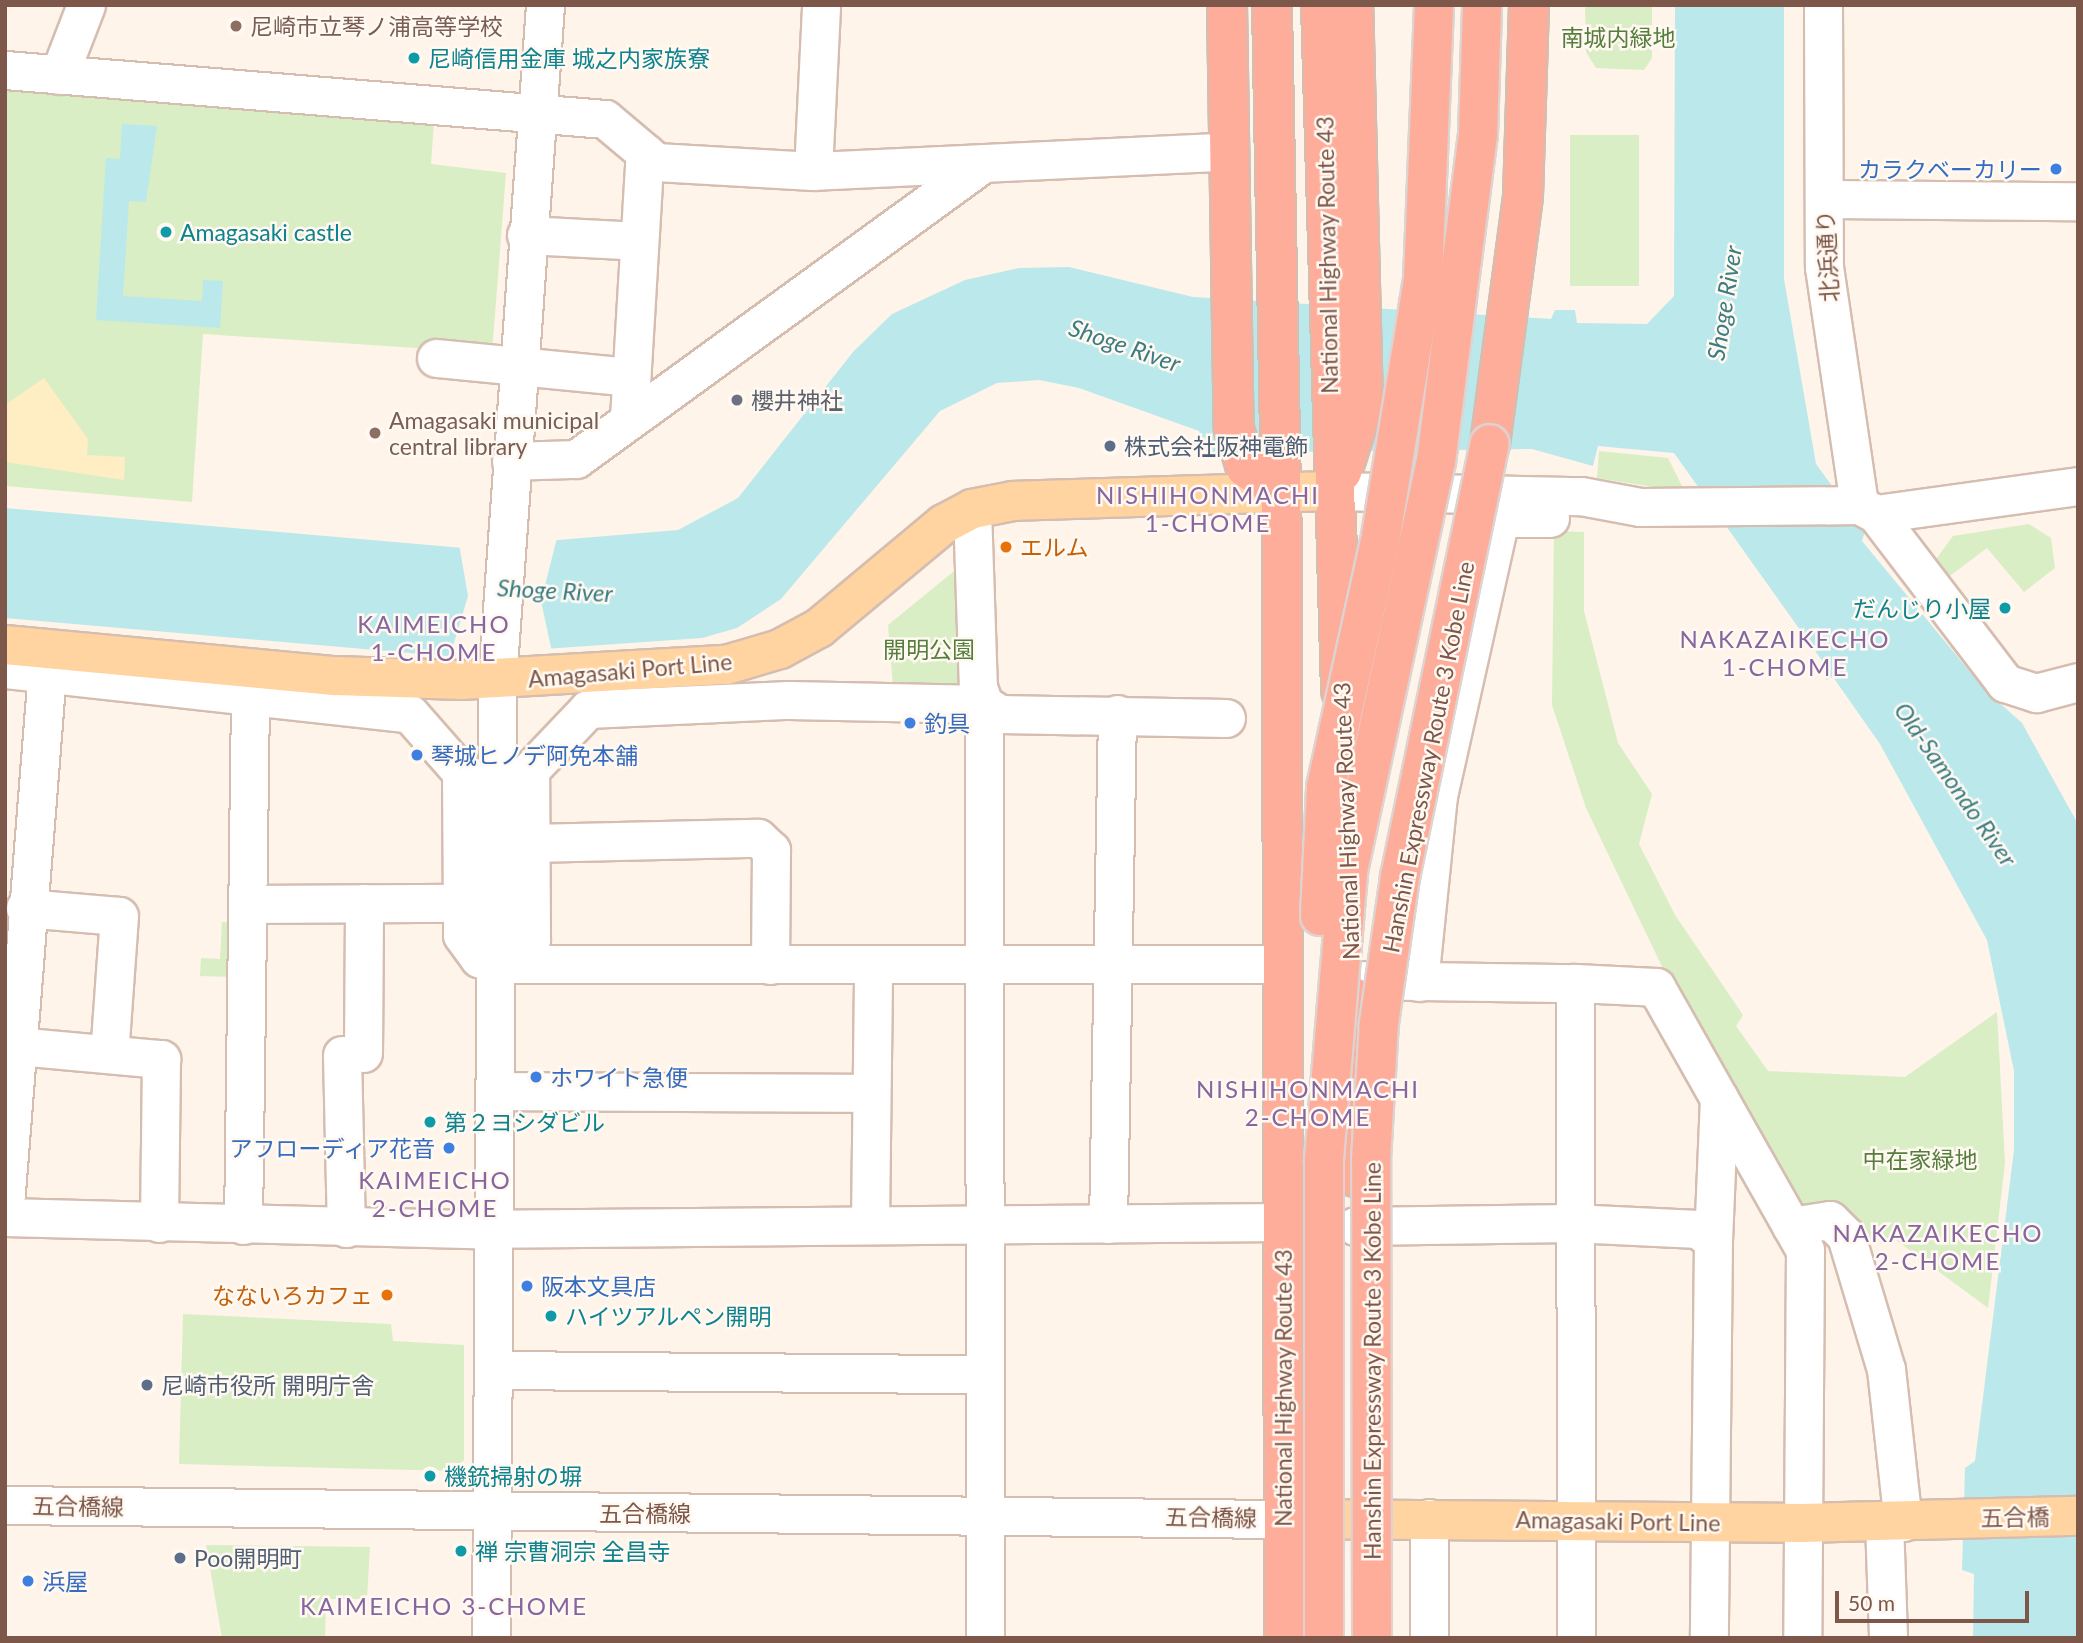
<!DOCTYPE html>
<html>
<head>
<meta charset="utf-8">
<style>
	body { margin:0 }
	#map { position:relative; width:2083px; height:1643px; overflow:hidden; background:#fef4e9; font-family:Lato,"Noto Sans JP",sans-serif }
	div>[style] { position:absolute }
	[style*='--x'] { left:calc(var(--x)*1px); top:calc(var(--y)*1px); width:calc(var(--w)*1px); rotate:calc(var(--a)*1deg) }
	.green>* { inset:0; background:#d9eec5; transform-origin:0 0 }
	.sand>* { inset:0; background:#ffedc3 }
	.water>* { inset:0; background:#bbe8eb }
	.pier>* { inset:0; background:#fef4e9 }
	.roads { filter:drop-shadow(2px 0 #d5bdb0) drop-shadow(-2px 0 #d5bdb0) drop-shadow(0 2px #d5bdb0) drop-shadow(0 -2px #d5bdb0) }
	.minor>* { height:37px; margin:-18.5px; padding:0 18.5px; transform-origin:18.5px; border-radius:18.5px; background:#fff }
	.major>* { height:38px; margin:-19px; padding:0 19px; transform-origin:19px; border-radius:19px; background:#ffd4a0 }
	.highway>* { height:38px; margin:-19px; padding:0 19px; transform-origin:19px; border-radius:19px; background:#fead9b }
	.bridges { filter:drop-shadow(2px 0 #ddd3d0) drop-shadow(-2px 0 #ddd3d0) drop-shadow(0 2px #ddd3d0) drop-shadow(0 -2px #ddd3d0) }
	.highway-bridge>* { height:38px; margin:-19px; padding:0 19px; transform-origin:19px; border-radius:19px; background:#fead9b }
	.dots>* { width:19px; height:19px; translate:-50% -50%; box-sizing:border-box; border:4px solid #fff9f2; border-radius:50% }
	span { translate:-50% -50%; white-space:nowrap; text-align:center; line-height:1.15; -webkit-text-stroke:5px #fff9f2; paint-order:stroke }
	.education-label { font-size:23px; color:#785e54 }
	.left { translate:0 -50%; text-align:left }
	.park-label { font-size:23px; color:#557d3c }
	.culture-label { font-size:23px; color:#0d838f }
	.right { translate:-100% -50%; text-align:right }
	.shop-label { font-size:23px; color:#366cbe }
	.street-label { font-size:23px; color:#7d5749 }
	.worship-label { font-size:23px; color:#5b616d }
	.service-label { font-size:23px; color:#4e5e75 }
	.food-label { font-size:23px; color:#c56008 }
	.water-label { font-size:24px; color:#3a7d83; font-style:italic }
	.neighbourhood-label { font-size:24px; color:#87659f; letter-spacing:2px }
	.frame { position:absolute; inset:0; border:7px solid #7d5749; pointer-events:none }
	.scale { position:absolute; left:1835px; top:1591px; width:194px; height:32px; box-sizing:border-box; border:4px solid #7d5749; border-top:0; padding-left:9px; font-size:21px; line-height:24px; white-space:nowrap; color:#7d5749; -webkit-text-stroke:5px #fff9f2; paint-order:stroke }
</style>
</head>
<body>
<div id="map">
	<div class="green">
		<div style="clip-path:polygon(1585px 5px,1652px 5px,1652px 58px,1644px 70px,1596px 68px,1586px 52px)"></div>
		<div style="clip-path:polygon(5px 86px,434px 121px,431px 164px,506px 173px,492px 353px,203px 334px,192px 502px,5px 486px)"></div>
		<div style="left:1570px;top:135px;width:69px;height:151px"></div>
		<div style="clip-path:polygon(1599px 451px,1668px 458px,1685px 492px,1597px 478px)"></div>
		<div style="clip-path:polygon(2029px 524px,2051px 538px,2055px 568px,2024px 592px,1987px 548px,1943px 581px,1934px 562px,1953px 536px)"></div>
		<div style="clip-path:polygon(1554px 531px,1584px 532px,1584px 611px,1618px 743px,1652px 794px,1639px 844px,1675px 915px,1743px 1015px,1736px 1026px,1768px 1071px,1905px 1077px,1997px 1012px,2005px 1163px,1988px 1308px,1892px 1237px,1866px 1243px,1799px 1213px,1667px 977px,1586px 808px,1552px 705px)"></div>
		<div style="clip-path:polygon(964px 563px,968px 674px,954px 691px,893px 687px,888px 625px)"></div>
		<div style="clip-path:polygon(222px 922px,234px 923px,232px 977px,200px 976px,201px 958px,220px 959px)"></div>
		<div style="clip-path:polygon(183px 1314px,391px 1324px,393px 1341px,464px 1345px,464px 1460px,453px 1471px,179px 1464px)"></div>
		<div style="clip-path:polygon(206px 1545px,370px 1547px,367px 1599px,326px 1599px,325px 1638px,222px 1638px)"></div>
	</div>
	<div class="sand">
		<div style="clip-path:polygon(44px 378px,88px 439px,87px 455px,125px 457px,124px 480px,5px 462px,5px 405px)"></div>
	</div>
	<div class="water">
		<div style="clip-path:polygon(1675px 5px,1784px 5px,1784px 279px,1816px 464px,1865px 531px,1862px 541px,1985px 690px,2022px 723px,2078px 824px,2078px 1638px,1973px 1638px,1974px 1574px,1962px 1570px,1965px 1468px,1975px 1461px,2014px 1150px,2014px 1071px,1987px 940px,1880px 744px,1833px 677px,1826px 680px,1823px 662px,1674px 453px,1598px 446px,1593px 466px,1532px 449px,1209px 453px,1199px 431px,1079px 388px,1039px 380px,997px 383px,940px 411px,781px 599px,737px 628px,702px 638px,445px 656px,5px 618px,5px 508px,463px 548px,678px 530px,738px 498px,853px 352px,892px 314px,965px 280px,1019px 268px,1069px 267px,1193px 297px,1551px 319px,1555px 310px,1575px 310px,1577px 323px,1647px 324px,1674px 296px)"></div>
		<div style="clip-path:polygon(122px 124px,157px 126px,146px 202px,129px 201px,123px 296px,202px 301px,203px 280px,223px 281px,220px 328px,96px 320px,106px 158px,120px 159px)"></div>
	</div>
	<div class="pier">
		<div style="clip-path:polygon(557px 538px,541px 601px,552px 652px,449px 659px,468px 596px,459px 544px)"></div>
	</div>
	<div class="roads">
		<div class="minor">
			<div style="--x:1823;--y:5;--w:262;--a:89.8"></div>
			<div style="--x:1824;--y:267;--w:241;--a:81.6"></div>
			<div style="--x:5;--y:70;--w:602;--a:4.67"></div>
			<div style="--x:605;--y:119;--w:67;--a:40.1"></div>
			<div style="--x:656;--y:162;--w:157;--a:3.3"></div>
			<div style="--x:813;--y:171;--w:396;--a:-2.7"></div>
			<div style="--x:59;--y:75;--w:75;--a:-68.9"></div>
			<div style="--x:813;--y:171;--w:166;--a:-87.2"></div>
			<div style="--x:1824;--y:199;--w:254;--a:0.5"></div>
			<div style="--x:526;--y:235;--w:113;--a:3"></div>
			<div style="--x:436;--y:358;--w:196;--a:5.6"></div>
			<div style="--x:629;--y:418;--w:266;--a:-86.6"></div>
			<div style="--x:511;--y:461;--w:65;--a:-1.8"></div>
			<div style="--x:576;--y:459;--w:498;--a:-36"></div>
			<div style="--x:1334;--y:491;--w:247;--a:1.2"></div>
			<div style="--x:1581;--y:496;--w:60;--a:10.6"></div>
			<div style="--x:1640;--y:507;--w:219;--a:-0.5"></div>
			<div style="--x:1859;--y:505;--w:19;--a:28"></div>
			<div style="--x:1876;--y:514;--w:213;--a:52.6"></div>
			<div style="--x:2005;--y:683;--w:33;--a:18"></div>
			<div style="--x:2036;--y:693;--w:43;--a:-14.7"></div>
			<div style="--x:972;--y:509;--w:178;--a:88.1"></div>
			<div style="--x:978;--y:687;--w:18;--a:71"></div>
			<div style="--x:984;--y:704;--w:934;--a:89.94"></div>
			<div style="--x:1876;--y:514;--w:204;--a:-7.9"></div>
			<div style="--x:5;--y:669;--w:407;--a:6.3"></div>
			<div style="--x:410;--y:714;--w:77;--a:48.7"></div>
			<div style="--x:461;--y:772;--w:163;--a:89.6"></div>
			<div style="--x:462;--y:935;--w:29;--a:54"></div>
			<div style="--x:479;--y:958;--w:21;--a:17"></div>
			<div style="--x:499;--y:964;--w:782;--a:0"></div>
			<div style="--x:531;--y:843;--w:227;--a:-1.3"></div>
			<div style="--x:758;--y:838;--w:18;--a:43"></div>
			<div style="--x:771;--y:850;--w:115;--a:90.5"></div>
			<div style="--x:247;--y:904;--w:215;--a:-0.3"></div>
			<div style="--x:25;--y:908;--w:94;--a:4.9"></div>
			<div style="--x:119;--y:916;--w:138;--a:94.1"></div>
			<div style="--x:508;--y:964;--w:34;--a:-47"></div>
			<div style="--x:531;--y:939;--w:169;--a:-90.3"></div>
			<div style="--x:530;--y:770;--w:84;--a:-46.4"></div>
			<div style="--x:588;--y:709;--w:201;--a:-2.6"></div>
			<div style="--x:789;--y:700;--w:195;--a:1.2"></div>
			<div style="--x:984;--y:704;--w:19;--a:32"></div>
			<div style="--x:1000;--y:714;--w:226;--a:1"></div>
			<div style="--x:1351;--y:980;--w:224;--a:0.8"></div>
			<div style="--x:1575;--y:983;--w:655;--a:89.91"></div>
			<div style="--x:1419;--y:982;--w:187;--a:-84.2"></div>
			<div style="--x:1438;--y:796;--w:285;--a:-77.4"></div>
			<div style="--x:1500;--y:518;--w:50;--a:0"></div>
			<div style="--x:1575;--y:983;--w:81;--a:2.8"></div>
			<div style="--x:1656;--y:987;--w:302;--a:60.5"></div>
			<div style="--x:1805;--y:1250;--w:388;--a:90.4"></div>
			<div style="--x:17;--y:1046;--w:145;--a:5.2"></div>
			<div style="--x:161;--y:1059;--w:164;--a:90.7"></div>
			<div style="--x:363;--y:1053;--w:150;--a:-89.6"></div>
			<div style="--x:342;--y:1055;--w:173;--a:88.7"></div>
			<div style="--x:496;--y:1091;--w:375;--a:0.3"></div>
			<div style="--x:5;--y:1204;--w:534;--a:-85.49"></div>
			<div style="--x:5;--y:1217;--w:470;--a:1.5"></div>
			<div style="--x:475;--y:1229;--w:808;--a:-0.5"></div>
			<div style="--x:870;--y:1224;--w:259;--a:-89.3"></div>
			<div style="--x:1108;--y:1224;--w:510;--a:-88.99"></div>
			<div style="--x:243;--y:1225;--w:525;--a:-89.24"></div>
			<div style="--x:1355;--y:1226;--w:217;--a:-0.8"></div>
			<div style="--x:1572;--y:1223;--w:126;--a:2.7"></div>
			<div style="--x:1698;--y:1229;--w:19;--a:39"></div>
			<div style="--x:1713;--y:1241;--w:397;--a:90.6"></div>
			<div style="--x:1791;--y:1226;--w:39;--a:-9"></div>
			<div style="--x:1830;--y:1220;--w:23;--a:45"></div>
			<div style="--x:1846;--y:1236;--w:139;--a:73.3"></div>
			<div style="--x:1886;--y:1369;--w:154;--a:83.7"></div>
			<div style="--x:1713;--y:1241;--w:143;--a:-87.6"></div>
			<div style="--x:496;--y:1370;--w:488;--a:0.5"></div>
			<div style="--x:5;--y:1505;--w:1279;--a:0.63"></div>
			<div style="--x:1884;--y:1522;--w:116;--a:88"></div>
			<div style="--x:491;--y:1638;--w:958;--a:-89.64"></div>
			<div style="--x:497;--y:680;--w:677;--a:-85.93"></div>
			<div style="--x:1429;--y:1638;--w:120;--a:-90"></div>
		</div>
		<div class="major">
			<div style="--x:5;--y:645;--w:331;--a:5.4"></div>
			<div style="--x:335;--y:676;--w:127;--a:1.8"></div>
			<div style="--x:462;--y:680;--w:264;--a:-3.3"></div>
			<div style="--x:726;--y:665;--w:56;--a:-16.5"></div>
			<div style="--x:780;--y:649;--w:44;--a:-28.3"></div>
			<div style="--x:819;--y:628;--w:163;--a:-39.8"></div>
			<div style="--x:944;--y:524;--w:32;--a:-28"></div>
			<div style="--x:972;--y:509;--w:42;--a:-11"></div>
			<div style="--x:1013;--y:501;--w:321;--a:-1.8"></div>
			<div style="--x:1289;--y:1519;--w:513;--a:0.45"></div>
			<div style="--x:1802;--y:1523;--w:276;--a:-1.5"></div>
		</div>
		<div class="highway">
			<div style="--x:1227;--y:5;--w:424;--a:89.1"></div>
			<div style="--x:1234;--y:429;--w:41;--a:72.9"></div>
			<div style="--x:1246;--y:468;--w:41;--a:34.1"></div>
			<div style="--x:1272;--y:5;--w:539;--a:88.94"></div>
			<div style="--x:1282;--y:544;--w:1094;--a:89.9"></div>
			<div style="--x:1321;--y:5;--w:686;--a:88.33"></div>
			<div style="--x:1490;--y:444;--w:250;--a:-82.4"></div>
			<div style="--x:1523;--y:196;--w:191;--a:-88.2"></div>
			<div style="--x:1342;--y:472;--w:70;--a:-72.6"></div>
			<div style="--x:1363;--y:405;--w:400;--a:-91.4"></div>
			<div style="--x:1352;--y:996;--w:181;--a:89.1"></div>
		</div>
	</div>
	<div class="bridges">
		<div class="highway-bridge">
			<div style="--x:1320;--y:916;--w:129;--a:-87.3"></div>
			<div style="--x:1326;--y:787;--w:251;--a:-77.6"></div>
			<div style="--x:1380;--y:542;--w:266;--a:-80.7"></div>
			<div style="--x:1423;--y:280;--w:275;--a:-87.7"></div>
			<div style="--x:1324;--y:1638;--w:479;--a:-90"></div>
			<div style="--x:1324;--y:1159;--w:289;--a:-85.2"></div>
			<div style="--x:1348;--y:871;--w:418;--a:-77.9"></div>
			<div style="--x:1436;--y:462;--w:330;--a:-82.7"></div>
			<div style="--x:1478;--y:135;--w:130;--a:-88.2"></div>
			<div style="--x:1372;--y:1638;--w:478;--a:-90.1"></div>
			<div style="--x:1371;--y:1160;--w:137;--a:-86.7"></div>
			<div style="--x:1379;--y:1023;--w:148;--a:-81.8"></div>
			<div style="--x:1400;--y:877;--w:442;--a:-78.3"></div>
		</div>
	</div>
	<div class="dots">
		<div style="left:236px;top:26px;background:#8d6e63"></div>
		<div style="left:414px;top:58px;background:#0f9aa8"></div>
		<div style="left:2056px;top:169px;background:#3f7fe0"></div>
		<div style="left:166px;top:232px;background:#0f9aa8"></div>
		<div style="left:737px;top:400px;background:#6b7280"></div>
		<div style="left:375px;top:433px;background:#8d6e63"></div>
		<div style="left:1110px;top:446px;background:#5c6f8a"></div>
		<div style="left:1006px;top:547px;background:#e8710a"></div>
		<div style="left:2005px;top:608px;background:#0f9aa8"></div>
		<div style="left:910px;top:723px;background:#3f7fe0"></div>
		<div style="left:417px;top:755px;background:#3f7fe0"></div>
		<div style="left:536px;top:1077px;background:#3f7fe0"></div>
		<div style="left:430px;top:1122px;background:#0f9aa8"></div>
		<div style="left:449px;top:1148px;background:#3f7fe0"></div>
		<div style="left:527px;top:1286px;background:#3f7fe0"></div>
		<div style="left:387px;top:1295px;background:#e8710a"></div>
		<div style="left:551px;top:1316px;background:#0f9aa8"></div>
		<div style="left:147px;top:1385px;background:#5c6f8a"></div>
		<div style="left:430px;top:1476px;background:#0f9aa8"></div>
		<div style="left:461px;top:1551px;background:#0f9aa8"></div>
		<div style="left:180px;top:1558px;background:#5c6f8a"></div>
		<div style="left:28px;top:1581px;background:#3f7fe0"></div>
	</div>
	<div class="education-label">
		<span class="left" style="left:250px;top:26px">尼崎市立琴ノ浦高等学校</span>
		<span class="left" style="left:389px;top:433px">Amagasaki municipal<br>central library</span>
	</div>
	<div class="park-label">
		<span style="left:1618px;top:37px">南城内緑地</span>
		<span style="left:929px;top:649px">開明公園</span>
		<span style="left:1920px;top:1159px">中在家緑地</span>
	</div>
	<div class="culture-label">
		<span class="left" style="left:428px;top:58px">尼崎信用金庫 城之内家族寮</span>
		<span class="left" style="left:180px;top:232px">Amagasaki castle</span>
		<span class="right" style="left:1991px;top:608px">だんじり小屋</span>
		<span class="left" style="left:444px;top:1122px">第２ヨシダビル</span>
		<span class="left" style="left:565px;top:1316px">ハイツアルペン開明</span>
		<span class="left" style="left:444px;top:1476px">機銃掃射の塀</span>
		<span class="left" style="left:475px;top:1551px">禅 宗曹洞宗 全昌寺</span>
	</div>
	<div class="shop-label">
		<span class="right" style="left:2042px;top:169px">カラクベーカリー</span>
		<span class="left" style="left:924px;top:723px">釣具</span>
		<span class="left" style="left:431px;top:755px">琴城ヒノデ阿免本舗</span>
		<span class="left" style="left:550px;top:1077px">ホワイト急便</span>
		<span class="right" style="left:435px;top:1148px">アフローディア花音</span>
		<span class="left" style="left:541px;top:1286px">阪本文具店</span>
		<span class="left" style="left:42px;top:1581px">浜屋</span>
	</div>
	<div class="street-label">
		<span style="left:1327px;top:255px;rotate:-91deg">National Highway Route 43</span>
		<span style="left:1827px;top:256px;rotate:-93deg">北浜通り</span>
		<span style="left:630px;top:670px;rotate:-5deg">Amagasaki Port Line</span>
		<span style="left:1428px;top:757px;rotate:-79deg">Hanshin Expressway Route 3 Kobe Line</span>
		<span style="left:1346px;top:821px;rotate:-92deg">National Highway Route 43</span>
		<span style="left:1372px;top:1361px;rotate:-90deg">Hanshin Expressway Route 3 Kobe Line</span>
		<span style="left:1283px;top:1388px;rotate:-90deg">National Highway Route 43</span>
		<span style="left:78px;top:1506px;rotate:1deg">五合橋線</span>
		<span style="left:645px;top:1513px">五合橋線</span>
		<span style="left:1211px;top:1517px;rotate:1deg">五合橋線</span>
		<span style="left:2015px;top:1517px;rotate:-1deg">五合橋</span>
		<span style="left:1618px;top:1521px;rotate:1deg">Amagasaki Port Line</span>
	</div>
	<div class="worship-label">
		<span class="left" style="left:751px;top:400px">櫻井神社</span>
	</div>
	<div class="service-label">
		<span class="left" style="left:1124px;top:446px">株式会社阪神電飾</span>
		<span class="left" style="left:161px;top:1385px">尼崎市役所 開明庁舎</span>
		<span class="left" style="left:194px;top:1558px">Poo開明町</span>
	</div>
	<div class="food-label">
		<span class="left" style="left:1020px;top:547px">エルム</span>
		<span class="right" style="left:373px;top:1295px">なないろカフェ</span>
	</div>
	<div class="water-label">
		<span style="left:1724px;top:303px;rotate:-81deg">Shoge River</span>
		<span style="left:1125px;top:345px;rotate:19deg">Shoge River</span>
		<span style="left:555px;top:590px;rotate:3deg">Shoge River</span>
		<span style="left:1956px;top:784px;rotate:55deg">Old-Samondo River</span>
	</div>
	<div class="neighbourhood-label">
		<span style="left:1208px;top:509px">NISHIHONMACHI<br>1-CHOME</span>
		<span style="left:434px;top:638px">KAIMEICHO<br>1-CHOME</span>
		<span style="left:1785px;top:653px">NAKAZAIKECHO<br>1-CHOME</span>
		<span style="left:1308px;top:1103px">NISHIHONMACHI<br>2-CHOME</span>
		<span style="left:435px;top:1194px">KAIMEICHO<br>2-CHOME</span>
		<span style="left:1938px;top:1247px">NAKAZAIKECHO<br>2-CHOME</span>
		<span style="left:444px;top:1606px">KAIMEICHO 3-CHOME</span>
	</div>
	<div class="frame"></div>
	<div class="scale">50 m</div>
</div>
</body>
</html>
